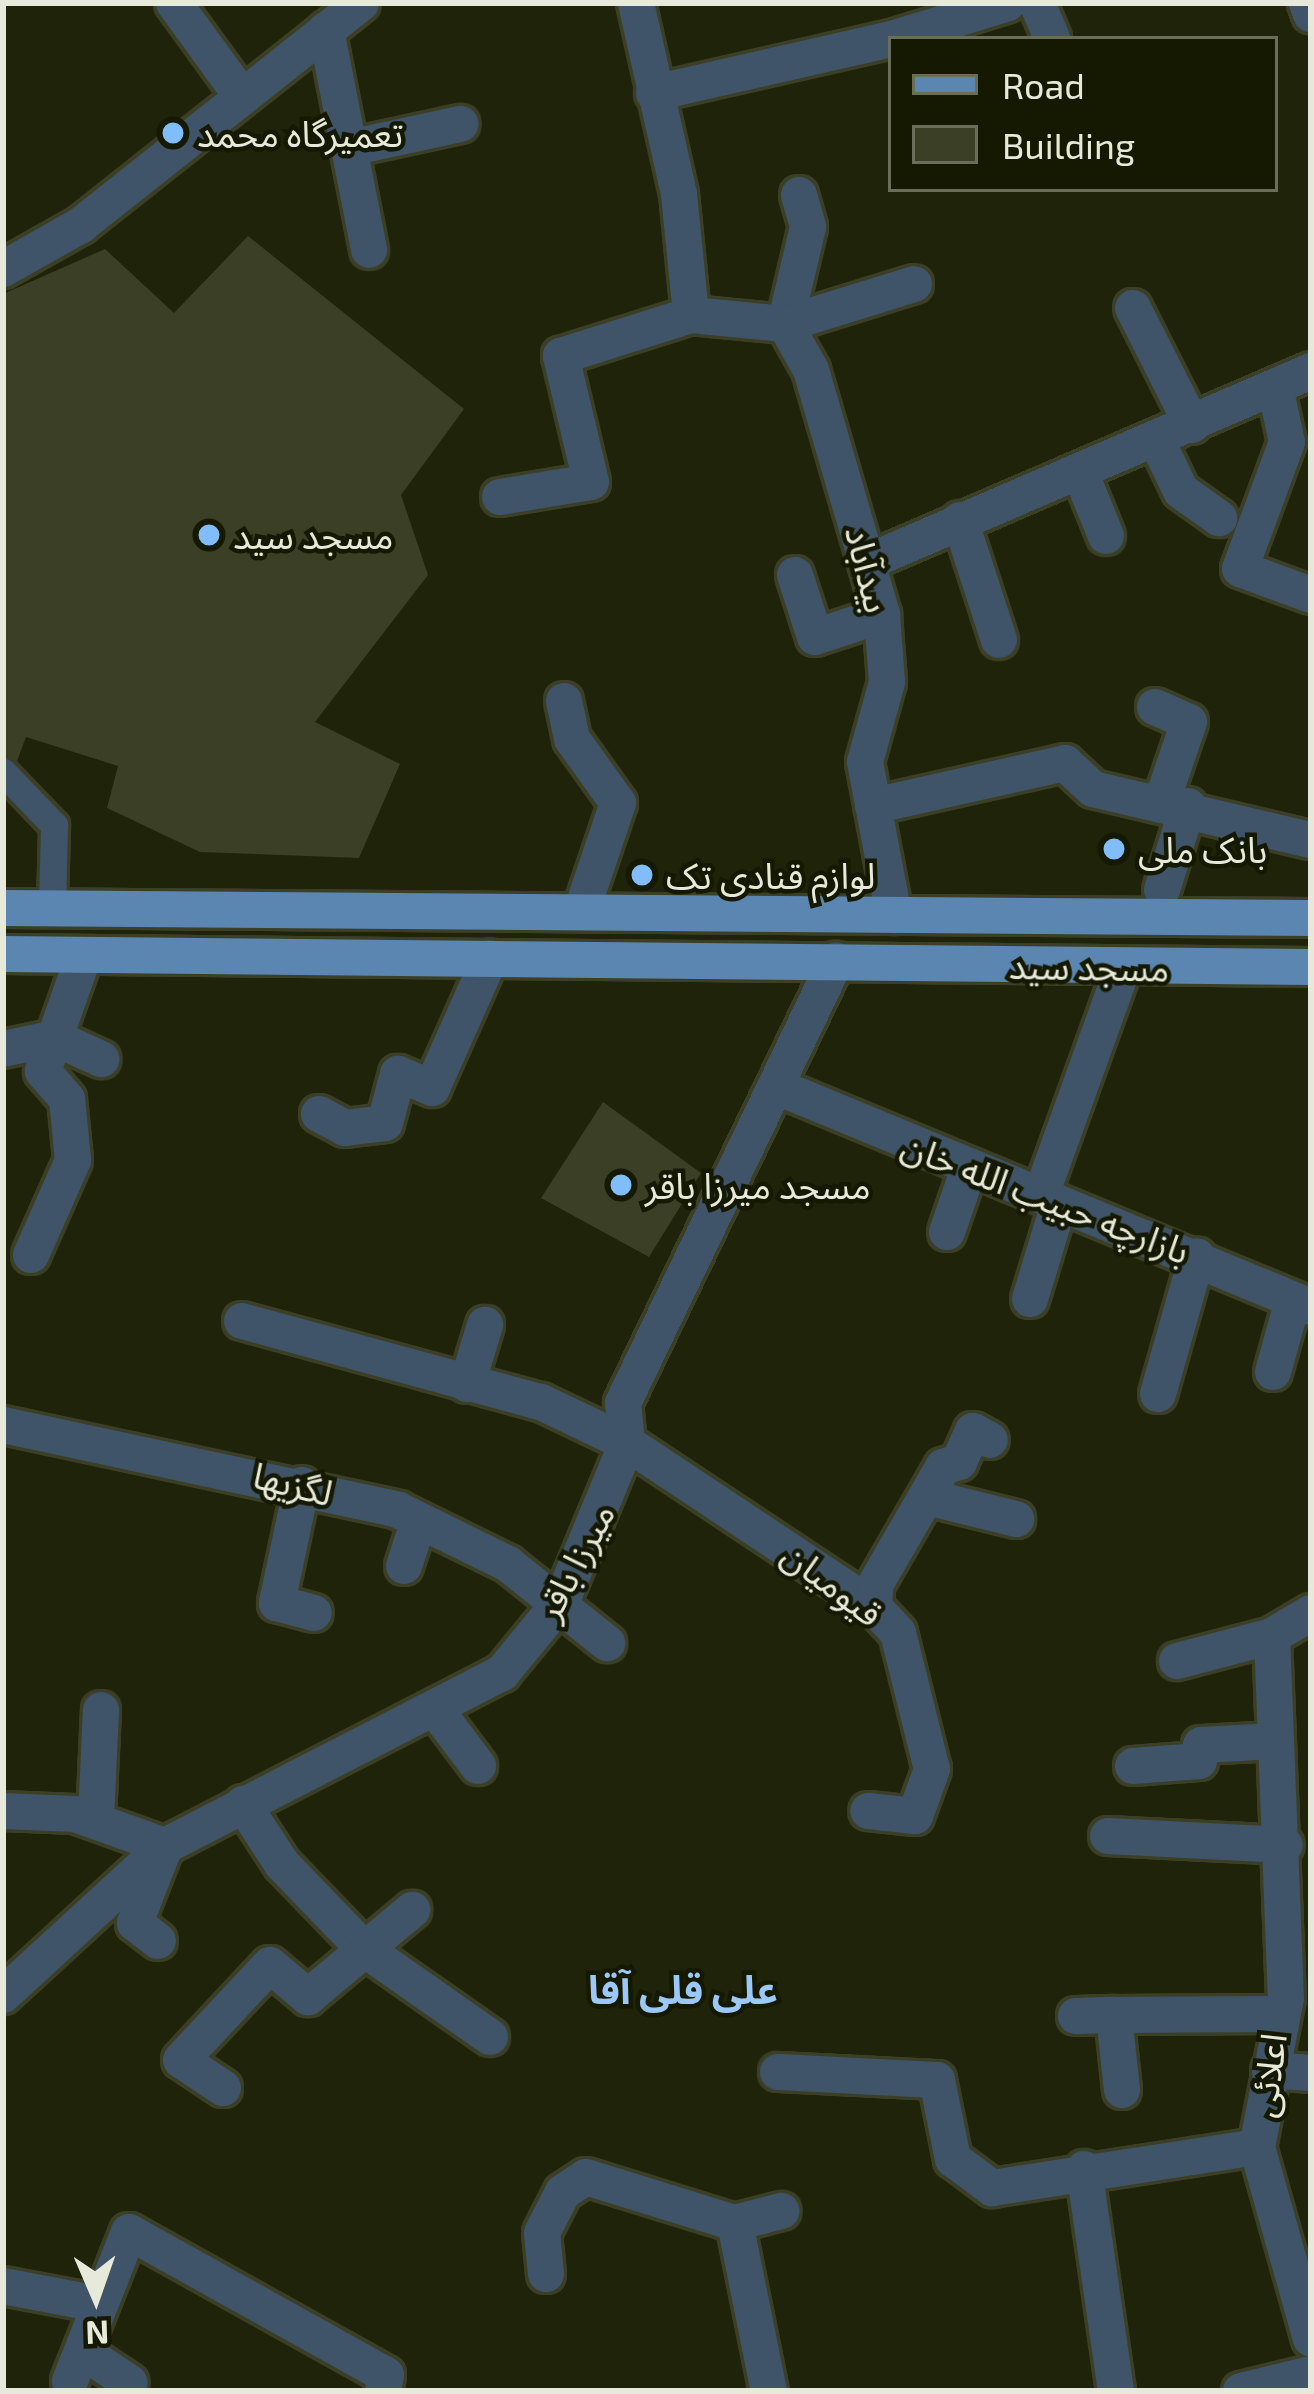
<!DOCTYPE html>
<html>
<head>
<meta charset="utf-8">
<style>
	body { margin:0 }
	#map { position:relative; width:1314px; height:2394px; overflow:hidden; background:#1f2309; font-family:"Exo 2","Noto Sans Arabic",sans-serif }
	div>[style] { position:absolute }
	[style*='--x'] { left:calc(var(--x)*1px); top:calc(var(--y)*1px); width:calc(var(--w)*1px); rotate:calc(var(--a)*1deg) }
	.building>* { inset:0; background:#3a3f25 }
	.roads { filter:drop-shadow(3px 0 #3b3f26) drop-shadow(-3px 0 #3b3f26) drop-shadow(0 3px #3b3f26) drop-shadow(0 -3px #3b3f26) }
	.pedestrian>* { height:27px; margin:-13.5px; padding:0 13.5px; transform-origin:13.5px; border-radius:13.5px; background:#3f5469 }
	.minor>* { height:36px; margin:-18px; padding:0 18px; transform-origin:18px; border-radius:18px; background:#3f5469 }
	.primary>* { height:36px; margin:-18px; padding:0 18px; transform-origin:18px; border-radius:18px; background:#5b86b1 }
	.dots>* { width:33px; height:33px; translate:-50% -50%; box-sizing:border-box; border:6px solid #161902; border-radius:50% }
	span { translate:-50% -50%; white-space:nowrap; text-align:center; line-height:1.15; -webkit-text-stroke:9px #161902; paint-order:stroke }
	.poi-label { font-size:36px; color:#e7eada }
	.left { translate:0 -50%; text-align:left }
	.street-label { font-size:36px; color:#e7eada }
	.neighbourhood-label { font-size:39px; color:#9bc8f6; font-weight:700 }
	.frame { position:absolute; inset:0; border:6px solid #e7eada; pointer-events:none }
	.legend { position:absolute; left:888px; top:36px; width:390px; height:156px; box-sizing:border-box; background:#161902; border:3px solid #6a6d58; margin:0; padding:15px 21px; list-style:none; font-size:36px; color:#e7eada }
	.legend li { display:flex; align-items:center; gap:24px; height:60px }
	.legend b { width:60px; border:3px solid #6a6d58 }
	.north { position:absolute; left:36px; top:2238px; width:120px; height:120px; -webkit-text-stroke:9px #161902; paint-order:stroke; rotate:178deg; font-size:33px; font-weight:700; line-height:48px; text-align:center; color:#e7eada }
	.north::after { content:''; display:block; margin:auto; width:42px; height:54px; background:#e7eada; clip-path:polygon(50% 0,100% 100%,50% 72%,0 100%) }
</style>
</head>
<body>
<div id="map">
	<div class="building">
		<div style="clip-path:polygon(248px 236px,464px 409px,401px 495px,428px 575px,315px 722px,400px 764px,359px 858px,200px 852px,107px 808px,118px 766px,26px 737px,17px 761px,3px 754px,3px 294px,105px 249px,174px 313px)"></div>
		<div style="clip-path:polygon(603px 1102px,701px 1173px,649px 1257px,541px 1198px)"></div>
	</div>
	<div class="roads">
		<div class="pedestrian">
			<div style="--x:3;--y:772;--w:74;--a:46.1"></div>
			<div style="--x:54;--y:825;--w:83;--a:91.4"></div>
		</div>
		<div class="minor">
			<div style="--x:174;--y:3;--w:112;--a:54"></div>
			<div style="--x:636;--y:3;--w:196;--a:77.3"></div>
			<div style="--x:679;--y:194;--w:122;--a:84.3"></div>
			<div style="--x:1037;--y:3;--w:39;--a:67"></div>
			<div style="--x:1307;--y:3;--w:12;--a:70"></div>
			<div style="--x:326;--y:30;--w:224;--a:78.9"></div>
			<div style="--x:892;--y:39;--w:121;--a:-17.2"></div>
			<div style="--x:654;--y:93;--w:243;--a:-12.8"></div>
			<div style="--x:349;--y:148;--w:114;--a:-12.2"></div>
			<div style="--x:799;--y:195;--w:33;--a:74"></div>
			<div style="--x:808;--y:227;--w:100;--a:103.3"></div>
			<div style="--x:785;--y:324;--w:135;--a:-17.2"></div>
			<div style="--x:3;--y:269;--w:90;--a:-29.4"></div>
			<div style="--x:81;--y:225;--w:357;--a:-38.4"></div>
			<div style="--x:1133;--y:308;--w:131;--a:63.2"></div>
			<div style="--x:1275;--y:387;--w:56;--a:77.7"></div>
			<div style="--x:1287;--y:442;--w:135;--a:110.3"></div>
			<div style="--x:1240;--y:569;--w:76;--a:20.1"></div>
			<div style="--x:1157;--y:441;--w:55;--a:64.4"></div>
			<div style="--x:1181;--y:491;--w:47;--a:35.4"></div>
			<div style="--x:1080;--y:472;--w:69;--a:67.9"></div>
			<div style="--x:500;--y:497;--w:92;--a:-9.4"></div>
			<div style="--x:591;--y:482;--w:130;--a:-103.4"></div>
			<div style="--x:561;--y:356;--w:136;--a:-17.5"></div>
			<div style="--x:691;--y:315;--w:94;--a:5.5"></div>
			<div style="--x:785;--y:324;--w:53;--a:60.5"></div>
			<div style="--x:811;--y:370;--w:255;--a:73.8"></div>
			<div style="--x:882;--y:615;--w:67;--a:85.7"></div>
			<div style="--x:887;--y:682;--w:83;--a:105.4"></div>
			<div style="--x:865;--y:762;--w:156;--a:79.3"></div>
			<div style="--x:960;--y:520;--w:126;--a:72"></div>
			<div style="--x:870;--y:561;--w:480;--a:-23.3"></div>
			<div style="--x:795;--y:575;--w:65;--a:72.1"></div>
			<div style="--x:815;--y:637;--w:71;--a:-18.2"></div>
			<div style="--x:564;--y:701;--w:39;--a:78"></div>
			<div style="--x:572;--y:739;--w:79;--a:54.3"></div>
			<div style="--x:618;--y:803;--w:115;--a:108.7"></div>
			<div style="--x:1155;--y:707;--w:37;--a:24"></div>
			<div style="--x:1189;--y:722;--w:83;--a:108.9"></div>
			<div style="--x:873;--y:806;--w:197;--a:-12.6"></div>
			<div style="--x:1065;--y:763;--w:38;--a:43"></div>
			<div style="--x:1093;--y:789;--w:224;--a:13.2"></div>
			<div style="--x:1162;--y:890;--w:88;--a:-72.8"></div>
			<div style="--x:3;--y:1049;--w:53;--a:-11.9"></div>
			<div style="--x:55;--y:1038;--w:51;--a:24.5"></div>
			<div style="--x:780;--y:1088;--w:574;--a:22.41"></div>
			<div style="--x:319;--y:1114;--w:30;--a:28"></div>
			<div style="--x:345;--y:1128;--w:40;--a:-7.1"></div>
			<div style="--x:385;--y:1123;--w:51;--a:-75.1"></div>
			<div style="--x:398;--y:1074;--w:37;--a:22"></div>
			<div style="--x:432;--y:1088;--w:142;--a:-66"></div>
			<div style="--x:1041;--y:1195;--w:242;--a:-70.2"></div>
			<div style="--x:947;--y:1232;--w:65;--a:-71"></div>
			<div style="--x:31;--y:1255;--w:104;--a:-66.1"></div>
			<div style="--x:73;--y:1160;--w:61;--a:-95.6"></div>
			<div style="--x:67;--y:1099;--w:37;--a:-131"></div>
			<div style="--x:43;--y:1071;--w:123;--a:-70.5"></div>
			<div style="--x:1030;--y:1299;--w:96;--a:-73.1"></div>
			<div style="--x:242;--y:1321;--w:310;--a:15.2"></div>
			<div style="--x:541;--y:1402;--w:95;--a:25.5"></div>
			<div style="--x:627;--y:1443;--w:296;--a:33.6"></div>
			<div style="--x:874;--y:1607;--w:35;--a:47"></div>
			<div style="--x:898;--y:1633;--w:140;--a:76"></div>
			<div style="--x:932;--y:1769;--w:50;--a:109.9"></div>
			<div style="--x:915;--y:1816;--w:47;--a:-173.9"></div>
			<div style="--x:1273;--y:1372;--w:75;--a:-74.5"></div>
			<div style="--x:467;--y:1384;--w:62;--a:-73"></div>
			<div style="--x:1158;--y:1394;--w:143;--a:-74.2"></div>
			<div style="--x:3;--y:1425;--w:404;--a:12.1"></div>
			<div style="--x:398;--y:1510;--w:123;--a:26.1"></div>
			<div style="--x:508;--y:1564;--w:127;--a:38.6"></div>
			<div style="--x:302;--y:1485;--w:121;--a:102"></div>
			<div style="--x:277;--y:1603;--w:38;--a:15"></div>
			<div style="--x:927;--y:1497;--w:92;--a:13.9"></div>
			<div style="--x:404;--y:1566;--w:48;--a:-71.9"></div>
			<div style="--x:874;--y:1607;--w:22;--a:-87"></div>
			<div style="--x:875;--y:1585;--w:136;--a:-60"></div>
			<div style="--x:943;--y:1467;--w:17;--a:-17"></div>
			<div style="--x:959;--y:1462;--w:34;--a:-66"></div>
			<div style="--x:973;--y:1431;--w:19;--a:28"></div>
			<div style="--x:1311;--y:1613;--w:45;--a:149.5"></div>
			<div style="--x:1272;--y:1636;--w:362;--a:87.8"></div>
			<div style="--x:1286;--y:1998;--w:152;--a:101"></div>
			<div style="--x:1257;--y:2147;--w:199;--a:74.3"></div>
			<div style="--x:1177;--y:1661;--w:98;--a:-14.7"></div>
			<div style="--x:436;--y:1710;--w:70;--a:53.1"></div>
			<div style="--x:1133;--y:1766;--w:66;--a:-4.3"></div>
			<div style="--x:1199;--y:1761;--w:16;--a:-83"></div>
			<div style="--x:1201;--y:1745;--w:75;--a:-3.1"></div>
			<div style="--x:243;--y:1804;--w:72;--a:57"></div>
			<div style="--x:282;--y:1864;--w:117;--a:46"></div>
			<div style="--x:363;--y:1948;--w:155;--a:35"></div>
			<div style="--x:3;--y:1811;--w:72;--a:2.4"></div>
			<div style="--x:75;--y:1814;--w:96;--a:19.6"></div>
			<div style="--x:165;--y:1846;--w:83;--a:111.3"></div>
			<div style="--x:135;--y:1923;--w:29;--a:38"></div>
			<div style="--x:96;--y:1819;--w:109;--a:-87.4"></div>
			<div style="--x:1108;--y:1836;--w:177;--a:2.9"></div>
			<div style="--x:3;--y:1995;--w:220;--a:-42.6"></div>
			<div style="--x:165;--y:1846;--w:379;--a:-27.2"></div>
			<div style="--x:502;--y:1673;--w:94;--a:-50.6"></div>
			<div style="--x:562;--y:1600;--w:170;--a:-67.5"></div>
			<div style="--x:627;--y:1443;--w:40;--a:-95.7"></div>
			<div style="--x:623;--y:1403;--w:491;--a:-64.3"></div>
			<div style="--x:1076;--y:2016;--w:38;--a:-2"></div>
			<div style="--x:1270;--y:2070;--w:41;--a:4.2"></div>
			<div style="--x:778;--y:2072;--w:159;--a:2.9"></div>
			<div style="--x:937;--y:2080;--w:81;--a:78.6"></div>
			<div style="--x:953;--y:2159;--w:49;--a:36.6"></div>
			<div style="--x:992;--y:2188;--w:268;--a:-8.8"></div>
			<div style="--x:223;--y:2088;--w:50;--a:-146.3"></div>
			<div style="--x:181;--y:2060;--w:130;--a:-46.9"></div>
			<div style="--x:270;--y:1965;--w:50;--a:40.1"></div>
			<div style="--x:308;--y:1997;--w:136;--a:-39.9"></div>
			<div style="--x:1122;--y:2090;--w:75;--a:-96.1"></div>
			<div style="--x:1114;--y:2015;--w:161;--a:-0.4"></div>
			<div style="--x:1084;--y:2169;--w:224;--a:81.8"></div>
			<div style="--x:735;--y:2223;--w:48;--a:-14.6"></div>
			<div style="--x:546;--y:2274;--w:41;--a:-95.6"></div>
			<div style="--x:542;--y:2233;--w:46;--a:-62.9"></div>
			<div style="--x:563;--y:2192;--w:27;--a:-33"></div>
			<div style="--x:586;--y:2177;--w:156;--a:17.2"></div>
			<div style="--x:735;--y:2223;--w:171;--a:78.6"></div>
			<div style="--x:3;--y:2286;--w:97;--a:10.7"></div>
			<div style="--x:88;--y:2355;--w:50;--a:33.7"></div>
			<div style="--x:70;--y:2381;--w:160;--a:-68.4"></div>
			<div style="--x:129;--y:2232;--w:294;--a:29.1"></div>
			<div style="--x:386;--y:2375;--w:16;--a:101"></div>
			<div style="--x:1241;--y:2391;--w:72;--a:-13.7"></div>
		</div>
		<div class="primary">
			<div style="--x:3;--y:908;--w:1308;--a:0.44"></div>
			<div style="--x:3;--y:954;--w:1308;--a:0.57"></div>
		</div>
	</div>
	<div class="dots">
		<div style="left:173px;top:133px;background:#80bdfa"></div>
		<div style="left:209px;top:535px;background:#80bdfa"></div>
		<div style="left:1114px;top:849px;background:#80bdfa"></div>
		<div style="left:642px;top:875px;background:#80bdfa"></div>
		<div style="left:621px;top:1185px;background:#80bdfa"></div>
	</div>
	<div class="poi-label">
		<span class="left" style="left:197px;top:133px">تعمیرگاه محمد</span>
		<span class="left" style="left:233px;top:535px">مسجد سید</span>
		<span class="left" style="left:1138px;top:849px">بانک ملی</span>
		<span class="left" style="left:666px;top:875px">لوازم قنادی تک</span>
		<span class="left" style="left:645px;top:1185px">مسجد میرزا باقر</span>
	</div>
	<div class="street-label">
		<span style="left:869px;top:569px;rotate:76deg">بیدآباد</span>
		<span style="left:1089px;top:966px;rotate:1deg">مسجد سید</span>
		<span style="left:1046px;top:1197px;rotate:21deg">بازارچه حبیب الله خان</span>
		<span style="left:293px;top:1483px;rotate:14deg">لگزیها</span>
		<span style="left:574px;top:1561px;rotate:-62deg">میرزا باقر</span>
		<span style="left:833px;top:1583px;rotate:37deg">قیومیان</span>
		<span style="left:1267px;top:2075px;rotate:-82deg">اعلائی</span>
	</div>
	<div class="neighbourhood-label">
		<span style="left:683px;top:1989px">علی قلی آقا</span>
	</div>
	<div class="frame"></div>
	<ul class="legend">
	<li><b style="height:15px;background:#5b86b1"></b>Road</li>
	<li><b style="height:33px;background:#3a3f25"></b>Building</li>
	</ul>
	<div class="north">N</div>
</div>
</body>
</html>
